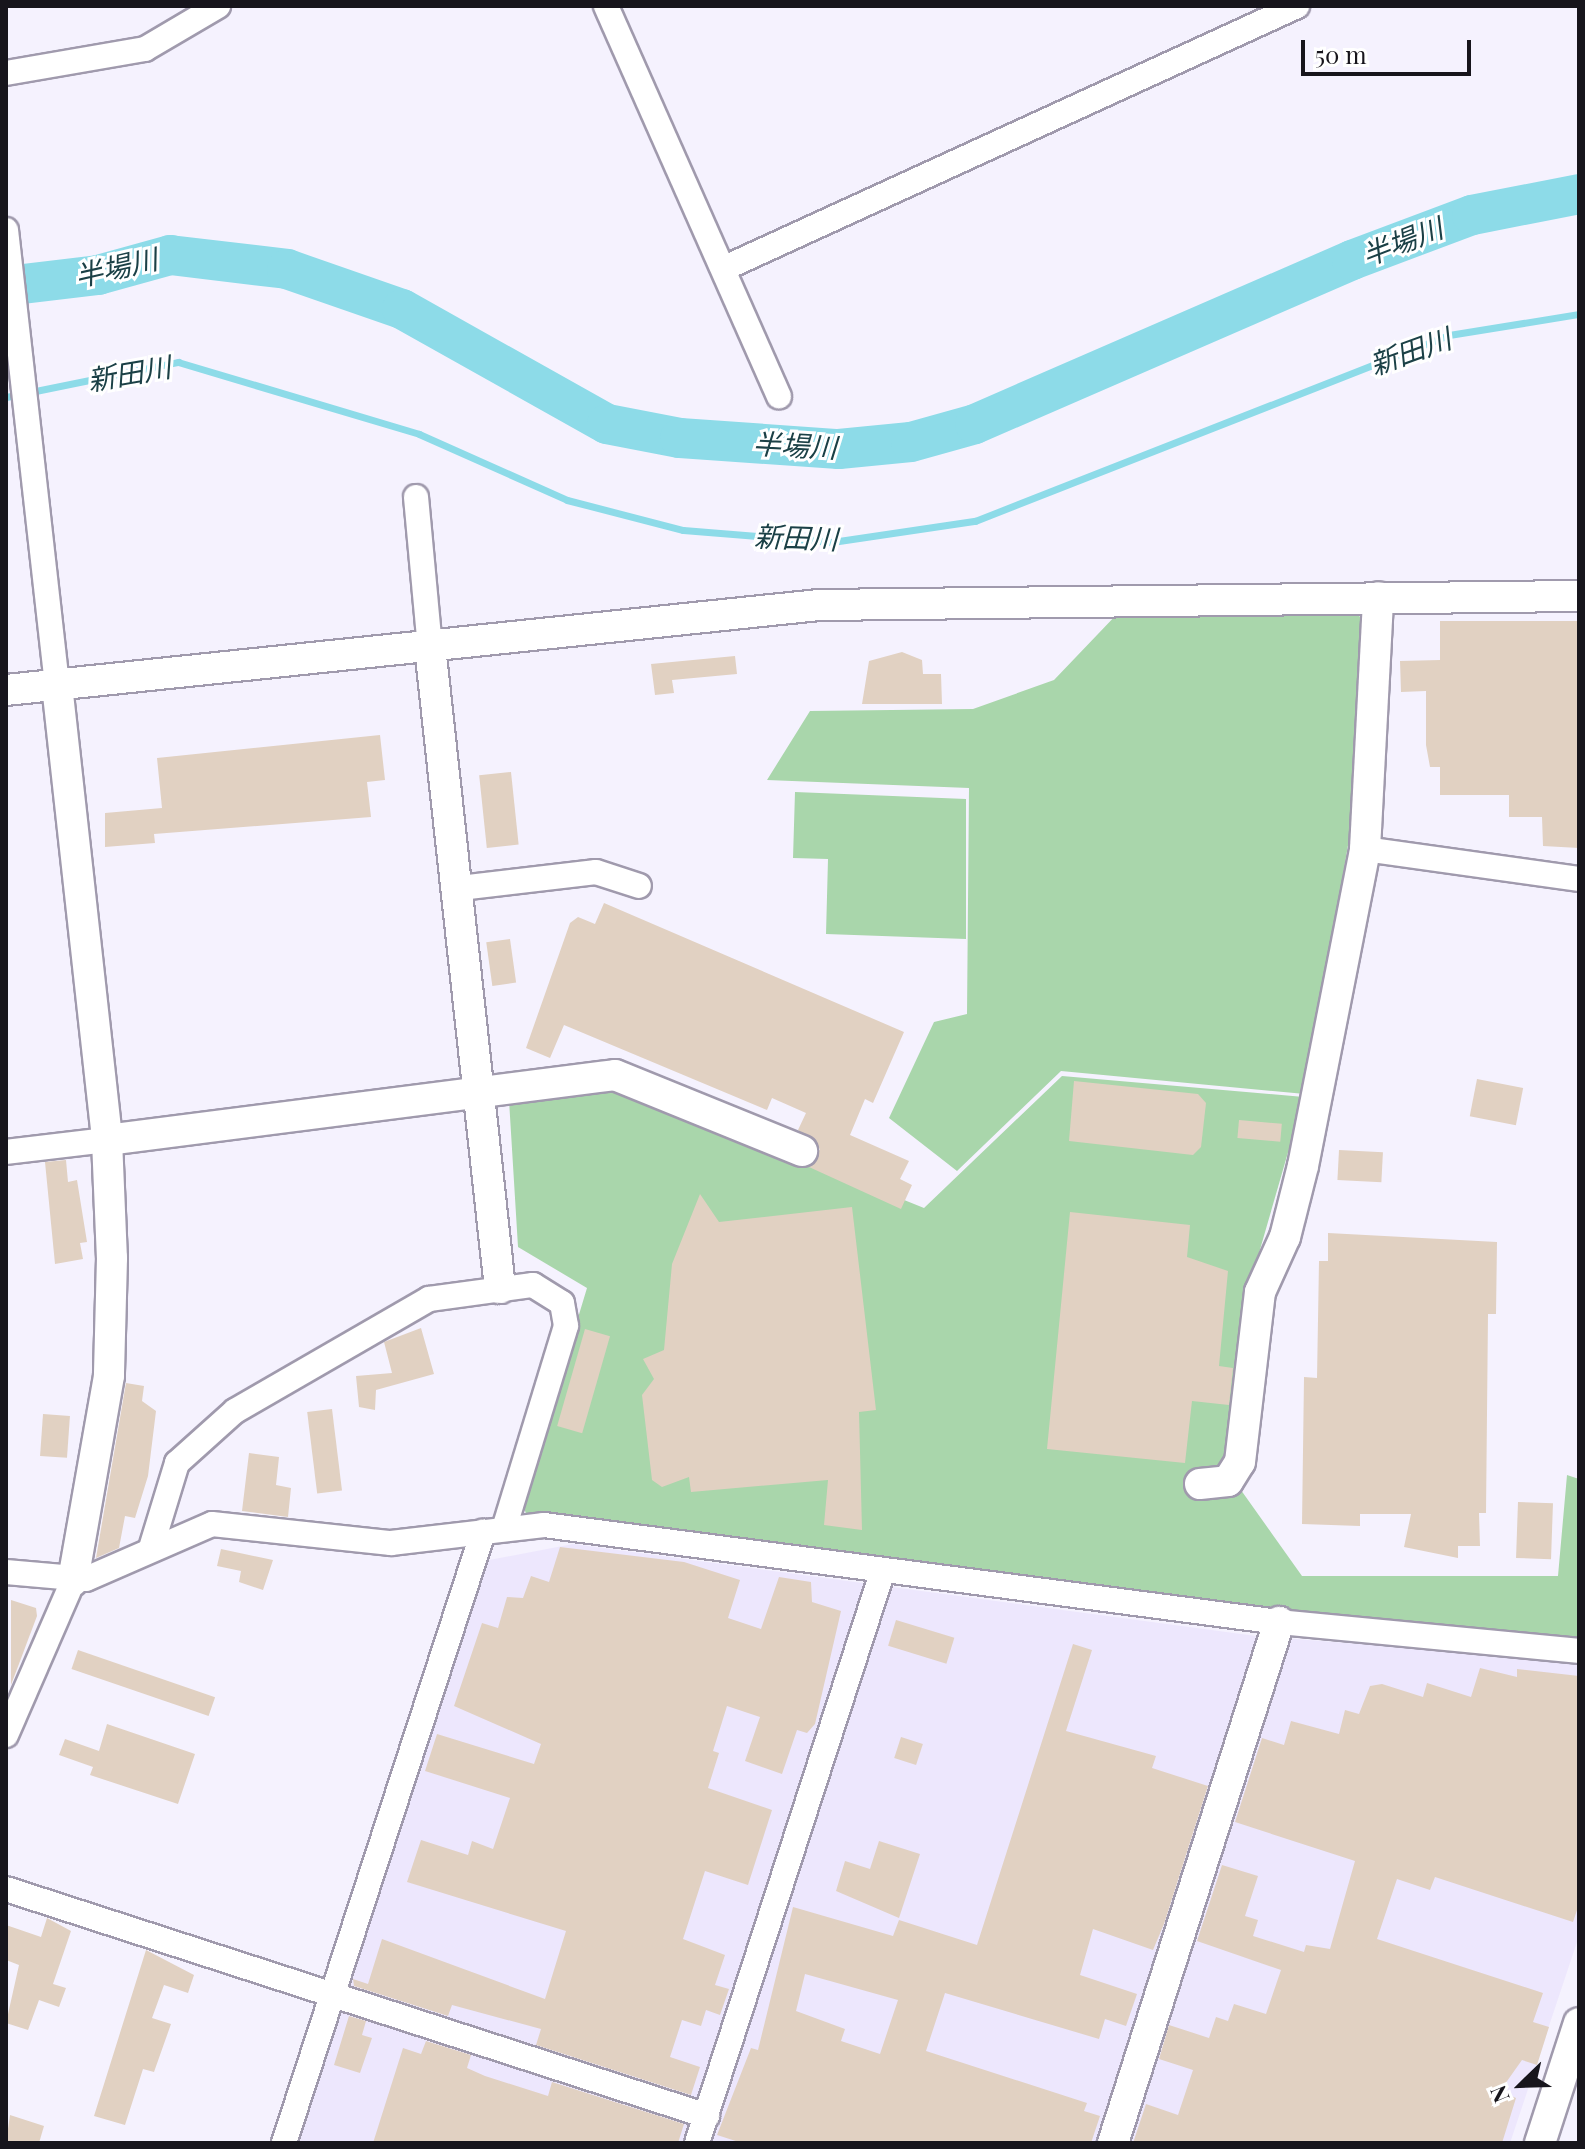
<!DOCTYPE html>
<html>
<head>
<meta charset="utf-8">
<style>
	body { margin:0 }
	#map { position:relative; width:1585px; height:2149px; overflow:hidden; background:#f5f2fe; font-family:"Playfair Display","Noto Sans JP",serif }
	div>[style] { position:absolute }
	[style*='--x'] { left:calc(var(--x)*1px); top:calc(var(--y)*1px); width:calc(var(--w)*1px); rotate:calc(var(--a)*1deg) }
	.built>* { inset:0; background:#ede7fd }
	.green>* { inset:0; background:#a9d6ab }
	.stream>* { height:7px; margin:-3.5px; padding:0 3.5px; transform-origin:3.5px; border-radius:3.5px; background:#8ddbe8 }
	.river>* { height:40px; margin:-20px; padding:0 20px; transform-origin:20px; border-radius:20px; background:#8ddbe8 }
	.building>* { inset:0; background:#e1d1c2; transform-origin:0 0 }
	.roads { filter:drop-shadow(2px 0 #a09aad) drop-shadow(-2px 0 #a09aad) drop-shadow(0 2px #a09aad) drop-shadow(0 -2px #a09aad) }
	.minor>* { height:24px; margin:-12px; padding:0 12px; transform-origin:12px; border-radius:12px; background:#fff }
	.tertiary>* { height:30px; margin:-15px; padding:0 15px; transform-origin:15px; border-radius:15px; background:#fff }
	span { translate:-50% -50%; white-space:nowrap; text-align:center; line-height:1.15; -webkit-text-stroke:6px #fff; paint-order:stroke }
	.water-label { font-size:28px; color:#1b4046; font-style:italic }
	.frame { position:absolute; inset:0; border:8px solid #17151c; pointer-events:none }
	.north { position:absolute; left:1481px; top:2045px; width:80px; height:80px; -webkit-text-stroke:6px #fff; paint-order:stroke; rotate:247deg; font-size:22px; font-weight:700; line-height:32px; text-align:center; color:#17151c }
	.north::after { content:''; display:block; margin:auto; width:28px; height:36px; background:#17151c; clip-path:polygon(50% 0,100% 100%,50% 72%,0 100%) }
	.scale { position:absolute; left:1301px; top:40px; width:170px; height:36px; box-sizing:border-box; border:4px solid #17151c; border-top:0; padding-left:10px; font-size:24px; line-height:28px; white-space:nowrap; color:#17151c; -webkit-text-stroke:6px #fff; paint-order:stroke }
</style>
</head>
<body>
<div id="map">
	<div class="built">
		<div style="clip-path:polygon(573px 1544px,1256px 1636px,1579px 1661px,1579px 1936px,1510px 2143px,299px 2143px,484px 1561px)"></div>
	</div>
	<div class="green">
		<div style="clip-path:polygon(1351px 610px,1363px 619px,1351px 828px,1305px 1094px,1061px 1071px,957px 1171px,889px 1118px,934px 1022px,967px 1014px,969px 788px,767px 780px,810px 711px,973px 709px,1054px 680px,1119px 612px)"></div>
		<div style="clip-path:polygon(795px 792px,966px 799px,966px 939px,826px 934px,828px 859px,793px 858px)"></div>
		<div style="clip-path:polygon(1062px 1076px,1304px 1097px,1244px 1305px,1226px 1469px,1302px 1576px,1558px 1576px,1567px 1475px,1579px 1479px,1579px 1638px,1258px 1608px,527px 1516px,522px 1503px,587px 1288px,518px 1247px,509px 1100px,619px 1085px,924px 1208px)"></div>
	</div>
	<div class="stream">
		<div style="--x:6;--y:397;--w:176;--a:-11.5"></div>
		<div style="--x:178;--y:362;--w:252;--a:16.6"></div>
		<div style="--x:419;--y:434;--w:162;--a:24"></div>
		<div style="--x:567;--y:500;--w:120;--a:14.5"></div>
		<div style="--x:683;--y:530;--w:149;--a:4.6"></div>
		<div style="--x:832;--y:542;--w:145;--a:-8.4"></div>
		<div style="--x:975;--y:521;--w:509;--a:-21.43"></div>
		<div style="--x:1449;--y:335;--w:132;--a:-9.2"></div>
	</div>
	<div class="river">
		<div style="--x:6;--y:286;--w:93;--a:-6.8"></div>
		<div style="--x:98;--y:275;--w:75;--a:-15.5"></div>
		<div style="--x:170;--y:255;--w:118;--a:6.8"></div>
		<div style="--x:287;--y:269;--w:122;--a:19.2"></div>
		<div style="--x:402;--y:309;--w:235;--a:29.3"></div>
		<div style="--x:607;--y:424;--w:74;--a:10.9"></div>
		<div style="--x:680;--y:438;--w:159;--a:4"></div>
		<div style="--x:839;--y:449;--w:72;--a:-5.6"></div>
		<div style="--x:911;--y:442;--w:66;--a:-15.7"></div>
		<div style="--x:975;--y:424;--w:411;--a:-23.5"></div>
		<div style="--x:1352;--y:260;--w:128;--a:-20.6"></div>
		<div style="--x:1472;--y:215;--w:109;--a:-11.1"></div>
	</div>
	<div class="building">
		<div style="clip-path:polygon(1440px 621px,1579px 621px,1579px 848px,1543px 846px,1542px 817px,1509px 817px,1509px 795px,1440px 795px,1440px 767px,1430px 767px,1426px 745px,1426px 691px,1401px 692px,1400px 661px,1440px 660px)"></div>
		<div style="clip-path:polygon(902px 652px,922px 660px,923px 674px,941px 674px,942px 704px,862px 704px,869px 661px)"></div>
		<div style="clip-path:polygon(735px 656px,737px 674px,672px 680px,674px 693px,655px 695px,651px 664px)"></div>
		<div style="clip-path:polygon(380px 735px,385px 780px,367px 782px,371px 817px,154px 834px,155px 843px,105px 847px,105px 813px,162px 808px,157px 758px)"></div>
		<div style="left:511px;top:772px;width:73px;height:32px;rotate:84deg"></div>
		<div style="clip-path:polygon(604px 903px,904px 1032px,873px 1103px,865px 1099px,850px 1135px,909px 1161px,900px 1179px,912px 1185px,901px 1209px,809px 1167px,820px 1149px,798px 1130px,806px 1113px,772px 1098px,767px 1110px,564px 1025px,550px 1058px,526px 1048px,570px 923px,578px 917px,595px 924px)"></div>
		<div style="left:510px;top:939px;width:44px;height:24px;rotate:82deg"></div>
		<div style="left:1477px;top:1079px;width:47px;height:38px;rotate:11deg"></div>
		<div style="clip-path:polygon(1074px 1081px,1198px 1094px,1206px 1103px,1201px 1147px,1193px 1155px,1069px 1141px)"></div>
		<div style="left:1239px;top:1120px;width:43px;height:18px;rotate:5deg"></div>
		<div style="left:1339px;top:1150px;width:44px;height:30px;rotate:3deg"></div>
		<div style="clip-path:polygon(66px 1160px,68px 1182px,77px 1180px,87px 1242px,80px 1243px,83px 1259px,55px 1264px,45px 1162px)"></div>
		<div style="clip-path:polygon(700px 1194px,719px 1222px,852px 1207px,876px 1410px,859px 1412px,862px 1530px,824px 1525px,828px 1480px,691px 1492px,689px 1477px,662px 1487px,652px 1480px,642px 1395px,654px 1379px,643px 1359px,664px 1350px,672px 1264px)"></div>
		<div style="clip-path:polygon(1070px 1212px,1190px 1225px,1187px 1257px,1228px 1271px,1219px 1366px,1233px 1368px,1229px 1405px,1192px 1401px,1185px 1463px,1047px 1449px)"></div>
		<div style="clip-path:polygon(1328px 1233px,1497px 1242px,1496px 1314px,1488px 1314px,1486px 1513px,1479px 1513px,1480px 1546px,1458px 1546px,1458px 1558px,1404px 1547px,1411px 1514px,1360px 1514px,1360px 1526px,1302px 1524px,1304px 1377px,1317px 1378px,1319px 1261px,1328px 1261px)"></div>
		<div style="clip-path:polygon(421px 1328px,434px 1374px,376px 1390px,375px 1410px,359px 1407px,356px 1376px,392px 1373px,384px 1342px)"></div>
		<div style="left:585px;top:1329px;width:26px;height:101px;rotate:16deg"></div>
		<div style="clip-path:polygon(126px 1383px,144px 1386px,142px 1401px,156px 1411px,148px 1476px,135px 1518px,125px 1516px,119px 1548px,96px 1558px)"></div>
		<div style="left:332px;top:1409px;width:82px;height:25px;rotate:83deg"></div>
		<div style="left:43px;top:1414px;width:27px;height:42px;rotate:4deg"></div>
		<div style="clip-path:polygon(249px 1453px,279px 1457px,276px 1485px,291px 1488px,288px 1517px,242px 1511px)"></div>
		<div style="left:1518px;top:1502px;width:35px;height:56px;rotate:2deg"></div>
		<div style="clip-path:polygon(560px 1547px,684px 1562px,740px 1580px,728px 1618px,761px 1629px,779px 1577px,811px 1582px,812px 1602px,841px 1611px,815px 1724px,807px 1733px,797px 1730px,782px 1774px,745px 1761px,760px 1717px,727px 1706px,713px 1751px,719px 1753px,708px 1788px,772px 1810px,748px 1885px,705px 1871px,683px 1939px,725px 1955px,715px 1985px,729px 1989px,720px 2015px,706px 2010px,701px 2026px,682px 2020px,670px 2057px,700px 2067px,691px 2095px,536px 2045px,541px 2029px,452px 2005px,448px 2016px,354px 1986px,353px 1979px,368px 1984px,382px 1939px,545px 1999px,566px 1931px,407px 1882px,421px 1840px,468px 1855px,472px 1841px,493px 1849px,510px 1798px,425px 1771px,437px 1734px,534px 1764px,541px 1744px,454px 1706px,482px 1623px,498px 1628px,507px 1597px,523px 1598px,531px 1576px,549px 1582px)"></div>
		<div style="clip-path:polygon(221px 1549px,273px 1560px,263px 1590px,239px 1582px,241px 1571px,217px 1566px)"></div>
		<div style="clip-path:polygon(11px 1600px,36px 1608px,37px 1616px,11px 1685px)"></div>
		<div style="left:896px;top:1620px;width:61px;height:27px;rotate:17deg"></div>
		<div style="clip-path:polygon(evenodd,1073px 1644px,1092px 1650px,1066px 1731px,1156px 1756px,1152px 1768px,1208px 1786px,1164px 1924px,1153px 1950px,1093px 1929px,1080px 1975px,1137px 1994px,1126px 2026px,1105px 2019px,1099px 2039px,945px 1993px,926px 2051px,1087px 2103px,1084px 2111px,1100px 2116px,1091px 2143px,742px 2143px,717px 2135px,751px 2048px,758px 2050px,793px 1907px,893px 1936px,899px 1920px,977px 1945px,1073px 1644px,805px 1974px,898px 2000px,880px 2054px,841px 2041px,845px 2029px,796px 2011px,805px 1974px)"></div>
		<div style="left:78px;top:1650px;width:145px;height:20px;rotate:19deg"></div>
		<div style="clip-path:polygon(1480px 1668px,1517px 1677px,1517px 1669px,1579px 1676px,1579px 1904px,1573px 1922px,1435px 1877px,1430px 1890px,1397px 1879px,1377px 1939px,1543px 1993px,1533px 2022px,1549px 2027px,1537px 2065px,1522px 2060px,1500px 2091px,1516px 2098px,1502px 2143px,1133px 2143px,1146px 2104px,1178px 2115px,1193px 2070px,1159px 2059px,1169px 2025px,1209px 2038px,1216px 2017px,1228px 2021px,1234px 2004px,1266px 2014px,1281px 1970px,1197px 1941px,1222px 1865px,1258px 1876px,1245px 1916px,1258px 1920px,1253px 1936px,1304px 1952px,1306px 1945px,1330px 1949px,1355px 1861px,1235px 1822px,1262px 1738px,1284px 1745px,1291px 1721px,1339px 1734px,1345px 1710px,1359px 1714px,1370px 1686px,1382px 1684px,1423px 1697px,1427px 1683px,1471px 1697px)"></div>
		<div style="clip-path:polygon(107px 1724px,195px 1754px,178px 1804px,90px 1775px,93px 1767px,59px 1755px,65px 1739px,99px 1751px)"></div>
		<div style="left:901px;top:1737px;width:23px;height:22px;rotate:18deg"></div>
		<div style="clip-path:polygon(879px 1841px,920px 1854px,899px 1918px,836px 1891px,845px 1861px,870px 1869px)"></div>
		<div style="clip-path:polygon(47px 1918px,71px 1931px,53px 1984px,66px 1988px,59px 2007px,39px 2000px,28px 2030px,6px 2023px,19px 1965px,6px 1960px,6px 1925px,41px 1937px)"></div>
		<div style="clip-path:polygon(146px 1950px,194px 1975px,188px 1993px,164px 1985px,152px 2018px,171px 2024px,154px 2072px,143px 2069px,125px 2125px,94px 2116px)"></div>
		<div style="clip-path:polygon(349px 2016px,366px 2021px,362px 2035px,372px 2038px,360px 2073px,334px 2065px)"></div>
		<div style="clip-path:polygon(426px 2041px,471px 2055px,467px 2068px,485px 2076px,548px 2096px,552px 2082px,684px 2124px,678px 2143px,373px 2143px,403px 2048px,421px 2054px)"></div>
		<div style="clip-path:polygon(10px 2115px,44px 2126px,39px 2143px,6px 2143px)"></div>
	</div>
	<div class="roads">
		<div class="minor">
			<div style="--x:606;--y:6;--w:427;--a:66.1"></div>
			<div style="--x:6;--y:73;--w:141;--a:-9.8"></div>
			<div style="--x:145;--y:49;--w:85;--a:-30.5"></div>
			<div style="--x:6;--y:230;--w:458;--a:83.6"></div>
			<div style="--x:727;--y:267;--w:627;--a:-24.6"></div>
			<div style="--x:416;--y:497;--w:151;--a:84.7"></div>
			<div style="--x:1365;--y:849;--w:216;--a:8"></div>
			<div style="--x:460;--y:888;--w:137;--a:-6.7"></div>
			<div style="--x:596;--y:872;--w:45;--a:18"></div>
			<div style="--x:6;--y:1152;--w:102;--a:-6.8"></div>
			<div style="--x:151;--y:1548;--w:89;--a:-73"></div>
			<div style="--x:177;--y:1463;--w:78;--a:-41.9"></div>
			<div style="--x:235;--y:1411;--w:224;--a:-30"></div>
			<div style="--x:429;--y:1299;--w:105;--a:-7.7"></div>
			<div style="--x:533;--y:1285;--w:34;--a:32"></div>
			<div style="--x:562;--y:1303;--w:23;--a:80"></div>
			<div style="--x:566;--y:1326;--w:212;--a:107"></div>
			<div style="--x:6;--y:1572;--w:80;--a:5"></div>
			<div style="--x:86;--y:1579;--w:137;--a:-23.6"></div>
			<div style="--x:212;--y:1524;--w:180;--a:6.1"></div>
			<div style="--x:391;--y:1543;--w:154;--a:-6.7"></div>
			<div style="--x:544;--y:1525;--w:741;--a:7.52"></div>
			<div style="--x:1279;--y:1622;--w:301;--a:5.5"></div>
			<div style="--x:6;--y:1735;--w:168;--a:-66.5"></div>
			<div style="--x:6;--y:1889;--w:737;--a:17.94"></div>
			<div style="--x:284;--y:2143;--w:643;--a:-71.96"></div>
			<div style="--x:697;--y:2143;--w:602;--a:-72.02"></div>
		</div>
		<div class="tertiary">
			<div style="--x:430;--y:647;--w:645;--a:83.77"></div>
			<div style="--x:57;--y:685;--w:458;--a:83.7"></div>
			<div style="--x:107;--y:1140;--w:118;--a:87.6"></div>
			<div style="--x:112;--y:1258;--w:118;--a:91.5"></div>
			<div style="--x:109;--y:1376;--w:208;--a:100"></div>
			<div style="--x:6;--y:690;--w:817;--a:-5.97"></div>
			<div style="--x:819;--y:605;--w:760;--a:-0.68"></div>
			<div style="--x:107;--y:1140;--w:512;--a:-7.29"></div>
			<div style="--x:615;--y:1075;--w:202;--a:22.1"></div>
			<div style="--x:1200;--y:1484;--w:28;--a:-6"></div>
			<div style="--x:1228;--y:1481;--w:22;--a:-58"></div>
			<div style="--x:1240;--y:1462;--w:171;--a:-83.3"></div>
			<div style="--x:1260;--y:1292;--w:60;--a:-65.6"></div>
			<div style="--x:1285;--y:1237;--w:73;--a:-75.8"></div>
			<div style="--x:1303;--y:1166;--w:323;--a:-78.9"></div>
			<div style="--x:1365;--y:849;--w:252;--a:-87"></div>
			<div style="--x:1113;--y:2143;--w:547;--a:-72.33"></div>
			<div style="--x:1540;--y:2143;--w:126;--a:-72"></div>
		</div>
	</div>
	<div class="water-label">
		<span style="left:1402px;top:241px;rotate:-21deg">半場川</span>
		<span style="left:116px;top:267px;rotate:-13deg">半場川</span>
		<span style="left:1410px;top:351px;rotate:-20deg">新田川</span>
		<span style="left:129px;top:373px;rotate:-10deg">新田川</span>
		<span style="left:795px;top:445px;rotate:3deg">半場川</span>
		<span style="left:796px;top:537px;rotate:2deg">新田川</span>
	</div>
	<div class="frame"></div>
	<div class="north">N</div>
	<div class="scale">50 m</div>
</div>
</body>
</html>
